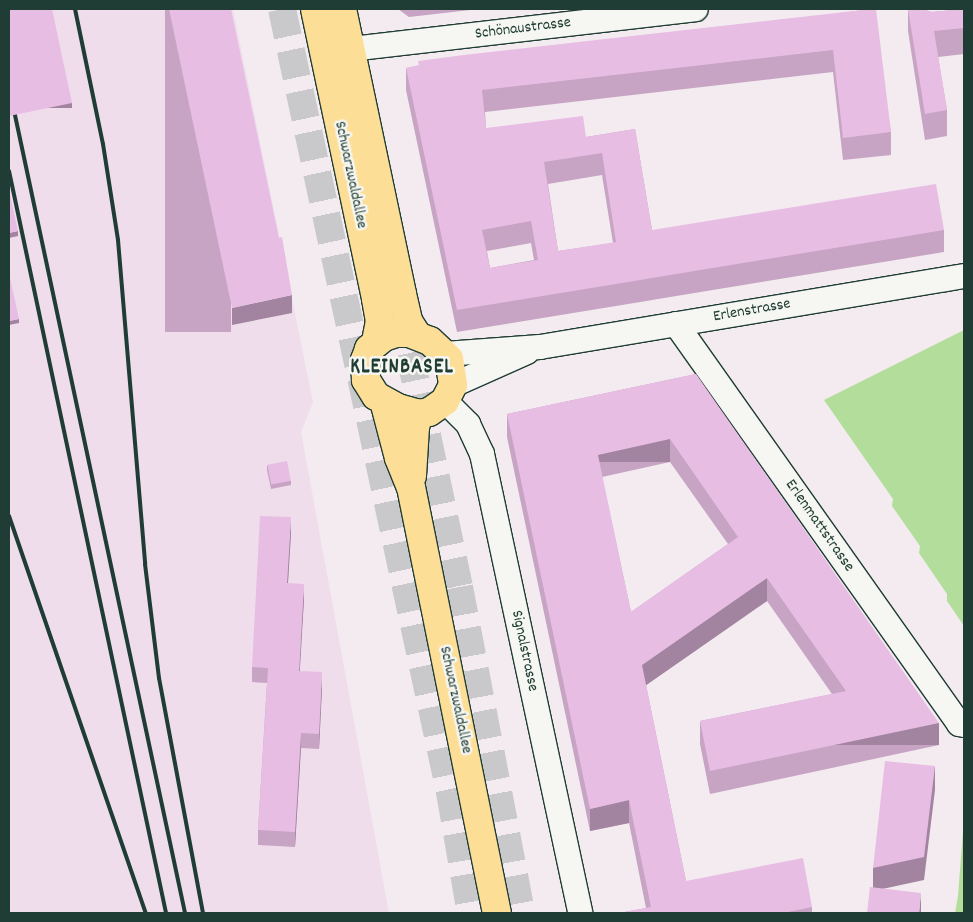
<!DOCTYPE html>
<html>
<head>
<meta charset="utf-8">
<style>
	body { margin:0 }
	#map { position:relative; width:973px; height:922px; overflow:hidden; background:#f3ebef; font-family:Dekko,sans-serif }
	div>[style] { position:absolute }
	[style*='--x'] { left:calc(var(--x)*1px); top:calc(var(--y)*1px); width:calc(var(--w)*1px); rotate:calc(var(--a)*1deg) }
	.built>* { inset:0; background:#efddec }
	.green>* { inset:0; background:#b2dd9a }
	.highway-tunnel>* { height:28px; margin-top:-14px; transform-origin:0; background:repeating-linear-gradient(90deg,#c9c8ca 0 28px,transparent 0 42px) }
	.roads { filter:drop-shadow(1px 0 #1f3d34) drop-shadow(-1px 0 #1f3d34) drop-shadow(0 1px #1f3d34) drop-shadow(0 -1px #1f3d34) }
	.minor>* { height:24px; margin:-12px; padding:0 12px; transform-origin:12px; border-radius:12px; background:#f6f6f2 }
	.major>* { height:28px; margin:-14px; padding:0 14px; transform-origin:14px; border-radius:14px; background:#fdde96 }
	.rail>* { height:4px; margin:-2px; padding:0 2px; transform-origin:2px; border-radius:2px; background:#1f3d34 }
	.wall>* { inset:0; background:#c7a3c4; transform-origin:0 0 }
	.shaded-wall>* { inset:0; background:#a284a0; transform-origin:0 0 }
	.building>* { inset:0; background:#e7bde4; transform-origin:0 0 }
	span { translate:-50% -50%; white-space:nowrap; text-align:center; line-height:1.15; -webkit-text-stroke:5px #f6f6f2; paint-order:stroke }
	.street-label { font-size:16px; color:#1f3d34 }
	.district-label { font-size:21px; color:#1f3d34; font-weight:700; letter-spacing:1px }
	.frame { position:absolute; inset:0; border:10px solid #1f3d34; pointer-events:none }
</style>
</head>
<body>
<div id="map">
	<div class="built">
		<div style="clip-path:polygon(9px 9px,233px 9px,313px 402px,301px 432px,389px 913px,9px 913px)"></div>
	</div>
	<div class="green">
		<div style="clip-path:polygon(964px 330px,964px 626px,947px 601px,947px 594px,919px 553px,920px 546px,892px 506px,893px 499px,824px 400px)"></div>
		<div style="clip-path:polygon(964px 818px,964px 913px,955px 913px,958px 896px)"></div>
	</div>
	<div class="highway-tunnel">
		<div style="--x:282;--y:9;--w:801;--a:77.89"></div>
		<div style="--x:450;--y:792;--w:123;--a:80.2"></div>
		<div style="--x:401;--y:312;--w:281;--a:78.1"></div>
		<div style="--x:459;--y:587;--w:332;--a:79.2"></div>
	</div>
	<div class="roads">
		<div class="minor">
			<div style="--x:351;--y:49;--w:347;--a:-6.6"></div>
			<div style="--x:676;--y:324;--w:490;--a:54.7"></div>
			<div style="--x:959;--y:724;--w:5;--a:11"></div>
			<div style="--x:445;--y:354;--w:95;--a:-4.2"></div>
			<div style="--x:540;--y:347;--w:430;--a:-9.5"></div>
			<div style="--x:453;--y:385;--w:81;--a:-24"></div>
			<div style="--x:445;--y:401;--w:33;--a:45"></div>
			<div style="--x:468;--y:424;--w:33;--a:65"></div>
			<div style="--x:482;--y:454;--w:469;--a:77.9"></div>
		</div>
		<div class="major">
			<div style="--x:315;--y:9;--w:296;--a:78.1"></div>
			<div style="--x:376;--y:299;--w:22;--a:80"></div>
			<div style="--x:380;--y:321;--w:20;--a:101"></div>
			<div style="--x:342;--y:9;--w:291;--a:78.1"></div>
			<div style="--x:402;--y:294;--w:28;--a:77"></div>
			<div style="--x:408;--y:321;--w:17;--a:57"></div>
			<div style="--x:396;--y:333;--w:13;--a:0"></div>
			<div style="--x:409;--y:333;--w:22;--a:21"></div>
			<div style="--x:430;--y:341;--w:26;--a:43"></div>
			<div style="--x:449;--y:359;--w:26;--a:81"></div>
			<div style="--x:453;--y:385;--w:18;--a:117"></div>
			<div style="--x:445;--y:401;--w:19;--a:145"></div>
			<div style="--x:429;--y:412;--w:10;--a:169"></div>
			<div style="--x:419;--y:414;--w:22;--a:-164"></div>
			<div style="--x:398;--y:408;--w:25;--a:-151"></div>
			<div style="--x:376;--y:396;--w:19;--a:-122"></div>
			<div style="--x:366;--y:380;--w:20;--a:-93"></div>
			<div style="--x:365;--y:360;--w:12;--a:-70"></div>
			<div style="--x:369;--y:349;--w:19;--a:-39"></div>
			<div style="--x:384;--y:337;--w:13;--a:-18"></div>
			<div style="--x:384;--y:401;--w:59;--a:75.3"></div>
			<div style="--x:399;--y:458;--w:31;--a:68"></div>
			<div style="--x:411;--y:487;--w:435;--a:78.6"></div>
			<div style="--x:412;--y:476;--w:49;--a:-86.5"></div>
			<div style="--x:415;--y:427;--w:14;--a:-73"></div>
		</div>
	</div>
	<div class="rail">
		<div style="--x:75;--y:9;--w:138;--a:78.3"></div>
		<div style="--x:103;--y:144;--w:97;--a:81.1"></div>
		<div style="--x:118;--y:240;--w:325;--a:85.2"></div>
		<div style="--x:145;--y:564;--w:115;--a:83"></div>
		<div style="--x:159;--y:678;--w:239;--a:79.4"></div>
		<div style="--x:9;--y:87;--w:845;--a:77.97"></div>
		<div style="--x:9;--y:171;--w:758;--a:78.05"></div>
		<div style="--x:9;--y:516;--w:420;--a:71"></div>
	</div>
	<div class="wall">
		<div style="left:165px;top:9px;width:66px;height:323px"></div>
		<div style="clip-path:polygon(398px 9px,479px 9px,409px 17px)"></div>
		<div style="clip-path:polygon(evenodd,872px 9px,891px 132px,891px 155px,843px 160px,833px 72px,485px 112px,486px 128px,586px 137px,635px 129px,652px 230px,944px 230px,944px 252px,457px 332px,406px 90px,406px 68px,872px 9px,602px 175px,613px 243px,558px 251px,548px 184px,602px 175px,872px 9px,531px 243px,534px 260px,490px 268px,487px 251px,531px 243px)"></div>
		<div style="clip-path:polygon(908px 9px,921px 9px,932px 12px,964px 9px,964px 54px,938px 57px,947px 110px,947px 136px,925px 140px,908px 31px)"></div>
		<div style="clip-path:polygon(evenodd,696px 374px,939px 745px,710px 794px,700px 744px,700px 721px,832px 694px,767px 601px,646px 685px,686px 881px,812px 907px,812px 913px,619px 913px,646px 908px,629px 823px,590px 831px,507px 437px,507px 414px,696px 374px,670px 462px,728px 544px,631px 612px,602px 477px,670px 462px)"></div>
		<div style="clip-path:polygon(267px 465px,291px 481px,291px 485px,271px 489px,267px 470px)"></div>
		<div style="clip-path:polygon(291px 533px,288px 583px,304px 599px,299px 671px,322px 688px,319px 749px,301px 748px,295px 847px,258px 845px,258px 830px,267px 683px,252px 682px,252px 667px)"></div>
	</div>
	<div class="shaded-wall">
		<div style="left:72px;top:103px;width:5px;height:64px;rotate:90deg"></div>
		<div style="clip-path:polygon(18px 231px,18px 236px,9px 238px,9px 233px)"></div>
		<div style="clip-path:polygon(292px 295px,292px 313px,232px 325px,232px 308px)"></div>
		<div style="clip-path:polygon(19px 319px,19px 323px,9px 325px,9px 321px)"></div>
		<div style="left:670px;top:439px;width:23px;height:74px;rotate:90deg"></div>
		<div style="clip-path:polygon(291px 517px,291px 533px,287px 598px,287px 583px)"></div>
		<div style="clip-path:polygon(767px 578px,767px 601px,642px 688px,642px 665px)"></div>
		<div style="clip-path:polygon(304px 584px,304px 599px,299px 686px,299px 671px)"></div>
		<div style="clip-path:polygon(322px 672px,322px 688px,319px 749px,319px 734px)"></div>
		<div style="left:939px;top:723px;width:22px;height:234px;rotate:90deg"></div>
		<div style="clip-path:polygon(301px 733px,301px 748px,295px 847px,295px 832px)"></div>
		<div style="clip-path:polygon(935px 766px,935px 790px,924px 880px,873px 891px,873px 868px)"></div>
		<div style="clip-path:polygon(629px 800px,629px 823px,590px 831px,590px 809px)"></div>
		<div style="clip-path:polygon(921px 893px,921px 913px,919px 913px)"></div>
	</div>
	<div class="building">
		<div style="clip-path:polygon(9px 9px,52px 9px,72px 103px,9px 116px)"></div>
		<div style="clip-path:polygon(169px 9px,231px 9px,279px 238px,282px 237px,292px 295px,232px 308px)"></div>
		<div style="clip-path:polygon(evenodd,872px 9px,876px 9px,891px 132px,843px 138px,833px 50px,482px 90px,486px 128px,583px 116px,586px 137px,635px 129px,652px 230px,936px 184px,944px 230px,457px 310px,406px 68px,419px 65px,418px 61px,464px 55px,872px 9px,602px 153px,616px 242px,558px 251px,544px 162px,602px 153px,872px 9px,531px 221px,538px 260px,490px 268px,482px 230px,531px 221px)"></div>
		<div style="clip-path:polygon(908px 9px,921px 9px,932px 12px,964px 9px,964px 28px,934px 31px,947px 110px,925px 114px)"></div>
		<div style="clip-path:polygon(9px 190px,18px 231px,9px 233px)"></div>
		<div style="clip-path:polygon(9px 273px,19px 319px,9px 321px)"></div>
		<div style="clip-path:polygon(evenodd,696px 374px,939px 723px,710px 771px,700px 721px,846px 691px,767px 578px,642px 665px,686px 881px,803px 858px,812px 907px,783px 913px,619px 913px,651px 907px,629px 800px,590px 809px,507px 414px,696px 374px,670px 439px,738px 537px,631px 612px,598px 455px,670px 439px)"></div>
		<div style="left:287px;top:461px;width:20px;height:20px;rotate:79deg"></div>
		<div style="clip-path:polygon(260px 516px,291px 517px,287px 583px,304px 584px,299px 671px,322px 672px,319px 734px,301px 733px,295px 832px,258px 830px,268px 668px,252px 667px)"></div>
		<div style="clip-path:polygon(885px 761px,935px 766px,924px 857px,873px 868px)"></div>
		<div style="clip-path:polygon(870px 887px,921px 893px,919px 913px,867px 913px)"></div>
	</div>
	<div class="street-label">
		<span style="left:523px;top:29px;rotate:-7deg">Schönaustrasse</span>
		<span style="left:350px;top:175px;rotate:78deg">Schwarzwaldallee</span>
		<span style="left:752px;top:311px;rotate:-10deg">Erlenstrasse</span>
		<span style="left:819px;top:526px;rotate:55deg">Erlenmattstrasse</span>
		<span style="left:524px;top:651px;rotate:78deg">Signalstrasse</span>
		<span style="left:455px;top:700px;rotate:78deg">Schwarzwaldallee</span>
	</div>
	<div class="district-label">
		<span style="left:402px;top:368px">KLEINBASEL</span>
	</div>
	<div class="frame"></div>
</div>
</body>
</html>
